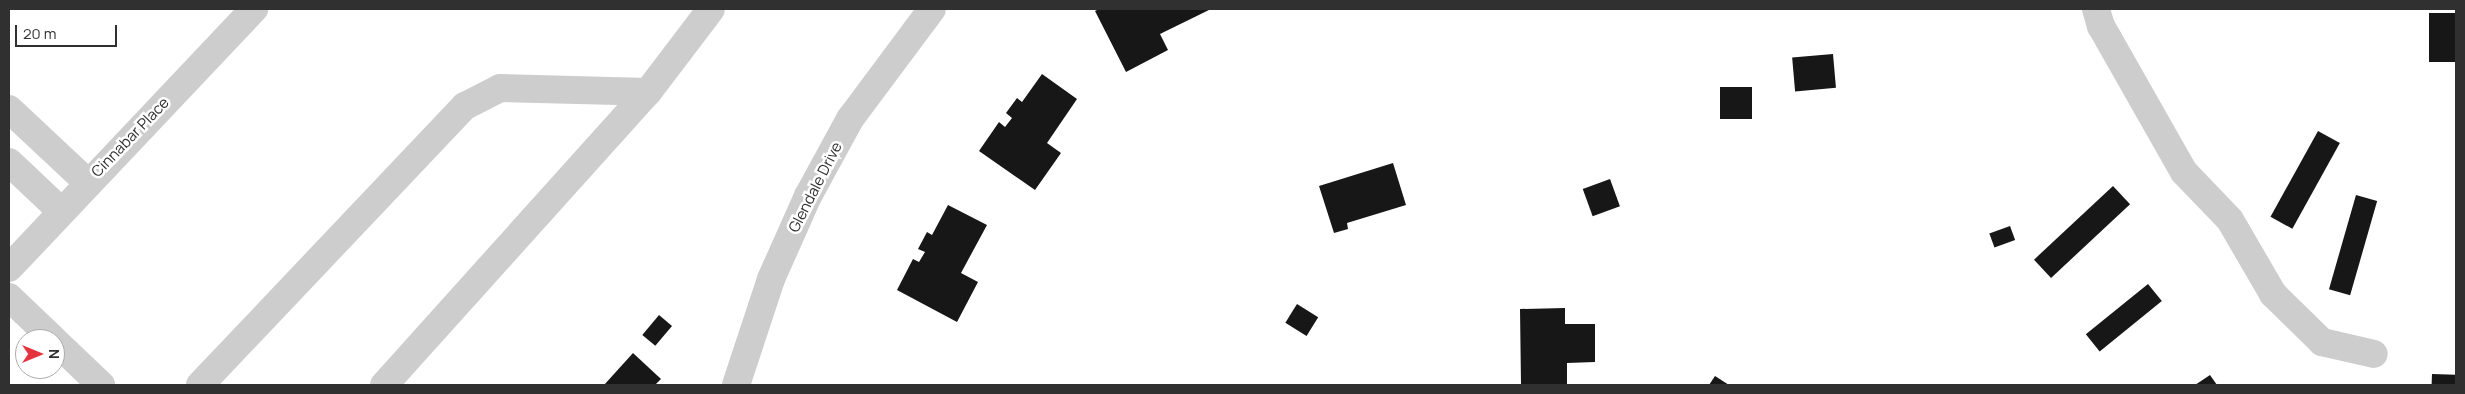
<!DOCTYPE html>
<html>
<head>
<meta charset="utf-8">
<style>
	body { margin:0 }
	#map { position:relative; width:2465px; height:394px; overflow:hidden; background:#fff; font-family:Manrope,sans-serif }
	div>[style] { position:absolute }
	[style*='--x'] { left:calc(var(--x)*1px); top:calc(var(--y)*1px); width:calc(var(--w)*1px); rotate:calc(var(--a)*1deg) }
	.building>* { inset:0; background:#171717; transform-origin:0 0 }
	.minor>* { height:28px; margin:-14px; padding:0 14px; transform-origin:14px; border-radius:14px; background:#cdcdcd }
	span { translate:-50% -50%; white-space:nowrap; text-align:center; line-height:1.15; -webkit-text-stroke:5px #fff; paint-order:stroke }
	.street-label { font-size:15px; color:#303030 }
	.frame { position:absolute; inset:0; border:10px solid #303030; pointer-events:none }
	.north { position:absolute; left:15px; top:329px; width:50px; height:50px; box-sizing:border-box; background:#fff; border:1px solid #acacac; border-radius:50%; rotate:90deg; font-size:14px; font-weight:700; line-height:20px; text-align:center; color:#303030 }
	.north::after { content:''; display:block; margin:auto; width:18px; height:22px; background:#e4353f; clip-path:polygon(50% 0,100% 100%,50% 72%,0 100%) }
	.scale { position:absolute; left:15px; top:25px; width:102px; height:22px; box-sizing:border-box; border:2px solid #303030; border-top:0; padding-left:6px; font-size:15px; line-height:18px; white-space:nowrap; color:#303030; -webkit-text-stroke:4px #fff; paint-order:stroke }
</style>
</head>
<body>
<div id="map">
	<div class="building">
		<div style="clip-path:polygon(1099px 9px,1211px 9px,1160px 34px,1168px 50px,1126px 72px,1095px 11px)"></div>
		<div style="left:2456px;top:13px;width:49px;height:27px;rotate:90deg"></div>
		<div style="left:1833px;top:54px;width:34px;height:41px;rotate:85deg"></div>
		<div style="clip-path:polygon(1042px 74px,1077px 99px,1047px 143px,1061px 153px,1035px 190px,979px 151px,999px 122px,1005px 127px,1012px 118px,1006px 113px,1017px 98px,1022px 102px)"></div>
		<div style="left:1720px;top:87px;width:32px;height:32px"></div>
		<div style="left:2318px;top:131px;width:25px;height:98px;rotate:29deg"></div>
		<div style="clip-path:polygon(1393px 163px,1406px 205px,1347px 223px,1348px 229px,1334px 233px,1319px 186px)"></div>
		<div style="left:1610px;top:179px;width:29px;height:29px;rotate:70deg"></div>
		<div style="left:2113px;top:186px;width:25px;height:108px;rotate:47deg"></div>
		<div style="left:2356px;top:195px;width:22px;height:98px;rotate:16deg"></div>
		<div style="clip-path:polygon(948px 205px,987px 225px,961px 273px,978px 282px,957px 322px,897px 290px,913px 259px,919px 262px,925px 252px,918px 249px,927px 232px,932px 235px)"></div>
		<div style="left:2010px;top:226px;width:15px;height:22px;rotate:70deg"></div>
		<div style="left:2148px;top:284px;width:22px;height:80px;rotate:51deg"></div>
		<div style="left:1297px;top:304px;width:25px;height:22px;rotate:32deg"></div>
		<div style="clip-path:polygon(1565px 308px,1565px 324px,1595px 324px,1595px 362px,1567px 363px,1567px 385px,1521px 385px,1520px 309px)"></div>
		<div style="left:659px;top:315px;width:17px;height:26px;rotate:40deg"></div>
		<div style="clip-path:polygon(633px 353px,661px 379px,655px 385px,604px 385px)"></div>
		<div style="left:2432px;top:374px;width:24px;height:11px;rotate:2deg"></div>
		<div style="clip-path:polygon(2210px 375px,2217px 385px,2195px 385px)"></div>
		<div style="clip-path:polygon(1715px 376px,1729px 385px,1709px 385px)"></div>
	</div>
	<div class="minor">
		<div style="--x:2096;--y:9;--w:18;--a:74"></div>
		<div style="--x:2101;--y:26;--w:168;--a:60.4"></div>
		<div style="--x:2184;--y:172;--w:66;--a:46.2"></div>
		<div style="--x:2230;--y:220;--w:86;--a:59.8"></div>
		<div style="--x:2273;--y:294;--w:69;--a:44.4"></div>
		<div style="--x:2322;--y:342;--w:53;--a:13"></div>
		<div style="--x:9;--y:109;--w:107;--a:43.1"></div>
		<div style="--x:9;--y:162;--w:71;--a:43.3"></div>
		<div style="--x:9;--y:268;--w:357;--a:-46.6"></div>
		<div style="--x:9;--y:297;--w:61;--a:43.7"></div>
		<div style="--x:55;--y:341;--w:64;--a:43.7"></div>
		<div style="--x:200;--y:385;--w:385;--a:-46.5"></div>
		<div style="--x:465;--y:106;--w:39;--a:-27"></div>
		<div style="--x:500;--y:88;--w:148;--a:1.5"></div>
		<div style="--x:648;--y:92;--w:104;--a:-52.8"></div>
		<div style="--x:384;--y:385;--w:394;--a:-48"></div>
		<div style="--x:736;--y:385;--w:112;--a:-71.7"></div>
		<div style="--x:771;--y:279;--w:91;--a:-66"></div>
		<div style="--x:808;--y:196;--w:88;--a:-61.4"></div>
		<div style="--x:850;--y:119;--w:137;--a:-53.3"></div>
	</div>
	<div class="street-label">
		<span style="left:130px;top:137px;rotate:-46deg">Cinnabar Place</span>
		<span style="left:815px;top:187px;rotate:-63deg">Glendale Drive</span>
	</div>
	<div class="frame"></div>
	<div class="north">N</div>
	<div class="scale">20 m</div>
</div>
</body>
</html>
